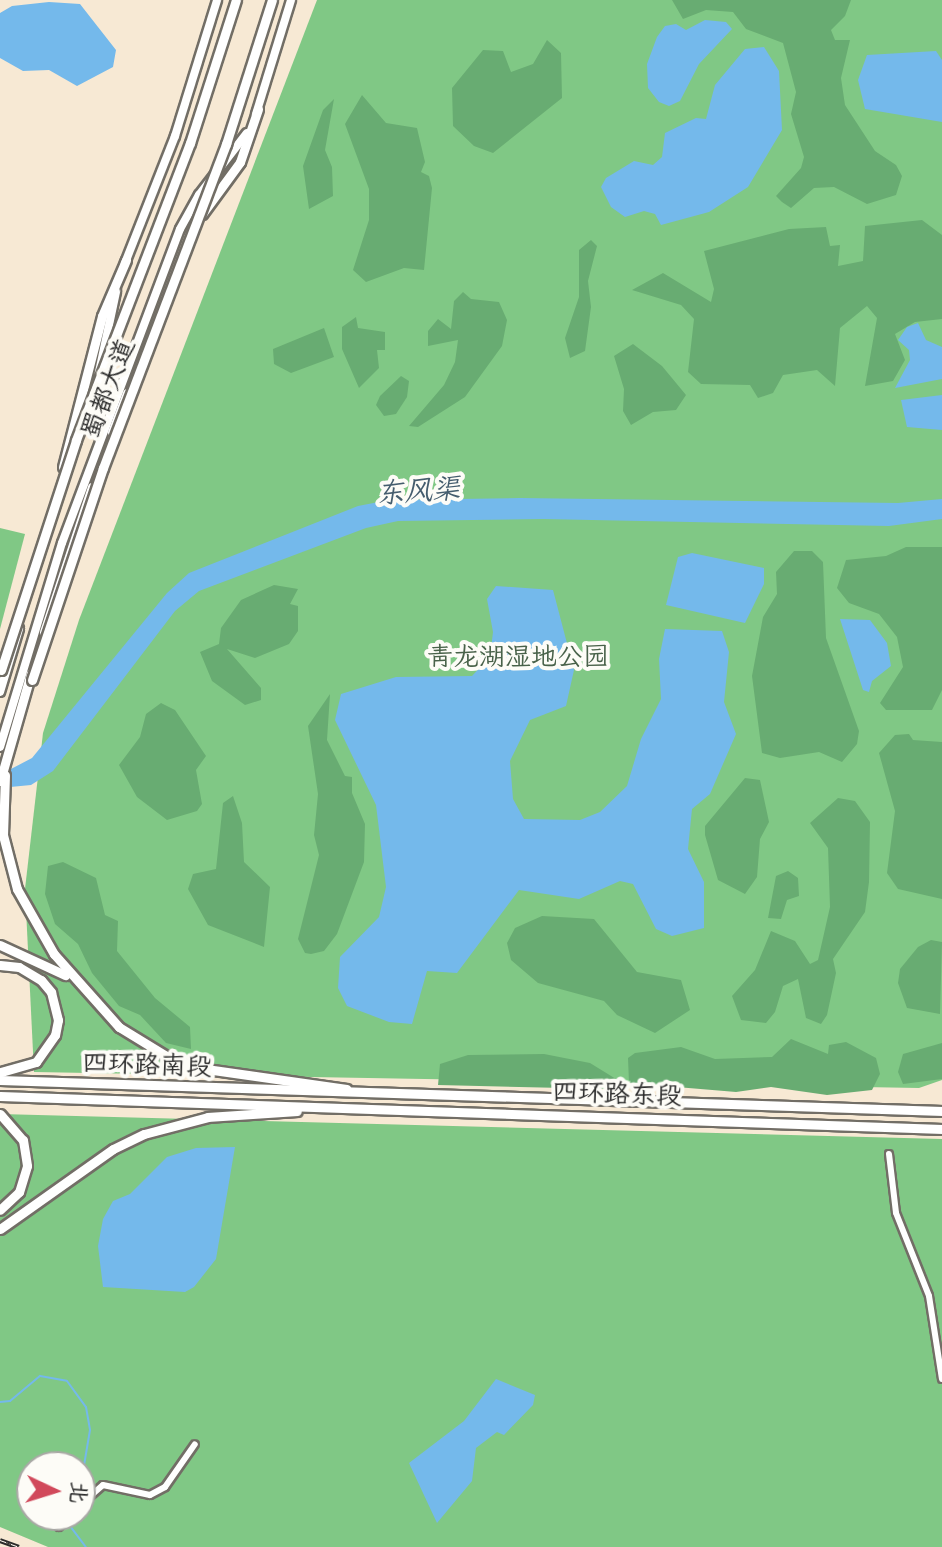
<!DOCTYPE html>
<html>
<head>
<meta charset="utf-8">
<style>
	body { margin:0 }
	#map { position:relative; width:942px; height:1547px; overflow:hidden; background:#f7e9d4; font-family:"Balsamiq Sans","LXGW WenKai TC",sans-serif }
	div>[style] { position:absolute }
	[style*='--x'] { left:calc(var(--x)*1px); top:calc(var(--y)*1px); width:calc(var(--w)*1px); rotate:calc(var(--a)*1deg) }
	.green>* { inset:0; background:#80c885 }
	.forest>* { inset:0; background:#68ac72 }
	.water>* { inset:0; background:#74b9eb }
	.stream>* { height:2px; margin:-1px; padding:0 1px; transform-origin:1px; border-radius:1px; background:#74b9eb }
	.roads { filter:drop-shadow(2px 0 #726e66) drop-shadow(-2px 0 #726e66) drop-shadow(0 2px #726e66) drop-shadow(0 -2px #726e66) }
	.minor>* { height:6px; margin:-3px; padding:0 3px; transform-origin:3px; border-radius:3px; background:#fff }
	.major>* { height:8px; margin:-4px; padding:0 4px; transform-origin:4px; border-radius:4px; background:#fff }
	.highway>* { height:9px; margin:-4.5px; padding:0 4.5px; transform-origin:4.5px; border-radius:4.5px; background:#fff }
	.rail>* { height:5px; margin-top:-2.5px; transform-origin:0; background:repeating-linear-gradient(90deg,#fdfcf7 0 6px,#2b2b2b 0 12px); box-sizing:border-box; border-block:2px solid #2b2b2b }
	.bridges { filter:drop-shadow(2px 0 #726e66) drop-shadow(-2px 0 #726e66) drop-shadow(0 2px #726e66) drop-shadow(0 -2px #726e66) }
	.highway-bridge>* { height:9px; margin:-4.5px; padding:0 4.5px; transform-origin:4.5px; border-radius:4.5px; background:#fff }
	span { translate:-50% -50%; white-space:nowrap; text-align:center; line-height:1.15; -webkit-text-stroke:8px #fdfcf7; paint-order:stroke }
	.street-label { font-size:26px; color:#2b2b2b }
	.park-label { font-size:26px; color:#49624a }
	.water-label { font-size:28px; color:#455d6e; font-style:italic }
	.north { position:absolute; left:16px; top:1451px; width:80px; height:80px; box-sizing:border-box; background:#fdfcf7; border:2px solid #a9a8a5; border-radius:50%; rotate:94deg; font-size:22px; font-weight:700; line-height:32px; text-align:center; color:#2b2b2b }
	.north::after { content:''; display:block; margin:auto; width:28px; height:36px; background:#d1495b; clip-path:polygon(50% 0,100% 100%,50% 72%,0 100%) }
</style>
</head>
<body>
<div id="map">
	<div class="green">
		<div style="clip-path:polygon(317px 0,942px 0,942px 1080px,919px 1088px,34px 1072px,25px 889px,43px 733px,79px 620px)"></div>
		<div style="clip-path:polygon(0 528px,25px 534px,0 629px)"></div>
		<div style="clip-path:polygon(evenodd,0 1114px,942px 1139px,942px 1547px,48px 1547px,0 1527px,0 1114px,32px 1467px,80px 1467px,80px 1515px,32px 1515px,32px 1467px)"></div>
	</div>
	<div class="forest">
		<div style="clip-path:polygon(672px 0,851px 0,845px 16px,831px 30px,835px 40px,850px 40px,841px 78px,845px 105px,875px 151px,896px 165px,902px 176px,896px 195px,867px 204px,834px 187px,814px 188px,791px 208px,782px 202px,776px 196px,801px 168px,804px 157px,791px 114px,796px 92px,783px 43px,746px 29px,733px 12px,706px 10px,683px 19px)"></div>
		<div style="clip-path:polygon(547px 40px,561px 53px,562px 98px,493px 153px,474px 146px,453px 126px,452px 88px,483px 50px,503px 51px,511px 72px,533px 64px)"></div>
		<div style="clip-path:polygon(362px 95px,386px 123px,417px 128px,425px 162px,421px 172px,429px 176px,432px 188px,424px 270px,404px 268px,366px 282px,353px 270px,369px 220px,369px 189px,345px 124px)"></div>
		<div style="clip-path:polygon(334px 99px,325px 150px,332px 167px,333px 196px,309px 209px,303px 166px,323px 110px)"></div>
		<div style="clip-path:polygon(922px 220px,942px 235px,942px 319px,915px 322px,895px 334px,905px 360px,893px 381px,865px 386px,877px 318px,867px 306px,840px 328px,835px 386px,817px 370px,783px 375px,773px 393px,758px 398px,750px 385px,701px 384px,688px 372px,694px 319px,681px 305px,632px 290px,663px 273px,711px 302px,714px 289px,704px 251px,789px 229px,826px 227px,830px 246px,840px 245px,838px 266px,863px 261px,865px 226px)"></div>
		<div style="clip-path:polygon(591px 240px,597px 246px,588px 281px,591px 307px,585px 351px,570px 358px,565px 338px,579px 297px,579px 250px)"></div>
		<div style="clip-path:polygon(463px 292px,471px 299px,499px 302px,507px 320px,502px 346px,465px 397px,418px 427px,409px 426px,444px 385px,455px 362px,458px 340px,428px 346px,428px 331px,438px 319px,451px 329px,454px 301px)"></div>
		<div style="clip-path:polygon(356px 317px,358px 328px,385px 332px,385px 350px,377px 350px,379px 368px,359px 388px,342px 349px,342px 327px)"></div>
		<div style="clip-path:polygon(324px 328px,334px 357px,291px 373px,274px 364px,273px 349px)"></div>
		<div style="clip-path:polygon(633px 344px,662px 366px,686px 395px,676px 410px,653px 412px,631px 425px,623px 411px,624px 389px,614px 356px)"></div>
		<div style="clip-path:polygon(401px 376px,409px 381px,407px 397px,396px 414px,384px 416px,376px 405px,380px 396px)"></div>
		<div style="clip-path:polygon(906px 547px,942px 547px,942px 690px,932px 710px,886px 710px,880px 703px,903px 667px,897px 637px,879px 614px,849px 603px,837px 588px,846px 560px,886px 556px)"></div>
		<div style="clip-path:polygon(794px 551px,812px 551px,823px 562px,826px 638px,859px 731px,857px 744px,842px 762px,819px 752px,780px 758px,762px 753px,752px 676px,763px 617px,777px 594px,776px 572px)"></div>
		<div style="clip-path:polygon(274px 585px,298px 589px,290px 604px,298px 606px,298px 631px,289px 644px,255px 658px,227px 649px,261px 688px,261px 700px,245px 705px,212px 681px,200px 652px,219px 644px,221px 628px,241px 600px)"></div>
		<div style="clip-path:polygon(330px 694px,327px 740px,345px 776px,352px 777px,352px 793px,365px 824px,364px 862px,337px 934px,324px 951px,311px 954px,305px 953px,298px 939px,319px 855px,314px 835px,318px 794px,308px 726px)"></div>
		<div style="clip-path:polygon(161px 703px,175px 710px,206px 756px,196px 770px,202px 804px,197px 811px,167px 820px,137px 797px,119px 765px,140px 737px,146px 714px)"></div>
		<div style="clip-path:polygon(909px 734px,913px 740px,942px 742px,942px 899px,898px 889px,887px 873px,895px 811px,879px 753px,895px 735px)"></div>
		<div style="clip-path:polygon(745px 778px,760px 780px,769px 822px,760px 839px,757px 877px,745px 894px,718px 880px,705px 835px,705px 826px)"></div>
		<div style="clip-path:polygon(233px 796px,242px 823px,244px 862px,270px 887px,264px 947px,208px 925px,188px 889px,193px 874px,216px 869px,223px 803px)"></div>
		<div style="clip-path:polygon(838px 798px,855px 801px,870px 822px,869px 882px,865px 912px,833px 959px,836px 973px,827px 1015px,821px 1024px,806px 1018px,798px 979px,783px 986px,775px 1012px,766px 1023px,741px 1020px,732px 996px,755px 970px,771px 931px,795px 941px,810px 964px,818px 960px,830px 907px,828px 848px,810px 823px)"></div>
		<div style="clip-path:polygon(63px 862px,96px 878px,105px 915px,118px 921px,117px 951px,155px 998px,190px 1027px,191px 1049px,166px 1043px,140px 1015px,119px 1006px,92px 973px,78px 944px,55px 924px,45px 894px,48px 866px)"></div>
		<div style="clip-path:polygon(788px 871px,798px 878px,799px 896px,787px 900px,781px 919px,768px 918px,776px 876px)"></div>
		<div style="clip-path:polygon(542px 916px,594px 919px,637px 972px,681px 980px,690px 1010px,655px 1033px,617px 1015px,604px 1001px,538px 983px,511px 960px,507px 943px,515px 928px)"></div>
		<div style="clip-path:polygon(931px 940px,942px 942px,940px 1014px,907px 1008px,898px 983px,900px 969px,918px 947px)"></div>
		<div style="clip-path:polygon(791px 1039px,828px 1054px,829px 1045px,846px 1042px,876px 1058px,880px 1074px,872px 1090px,827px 1095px,771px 1087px,736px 1092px,629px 1083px,628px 1058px,635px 1053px,681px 1047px,715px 1059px,772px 1057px)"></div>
		<div style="clip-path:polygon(942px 1043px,942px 1079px,903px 1084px,898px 1072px,903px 1054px)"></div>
		<div style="clip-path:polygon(544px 1054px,590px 1063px,616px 1079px,608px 1089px,438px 1085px,440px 1064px,468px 1055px)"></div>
	</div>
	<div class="water">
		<div style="clip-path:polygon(49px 2px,80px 4px,116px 50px,113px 67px,77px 86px,49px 70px,23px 71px,0 58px,0 13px,12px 6px)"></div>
		<div style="clip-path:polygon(705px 20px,726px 22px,732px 29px,699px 64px,680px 101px,669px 106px,659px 102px,648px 88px,647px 64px,657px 37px,665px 26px,676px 24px,686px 30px)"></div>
		<div style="clip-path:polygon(764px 47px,779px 71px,782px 130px,748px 187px,709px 212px,661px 225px,655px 214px,644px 211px,625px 217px,611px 207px,601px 187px,606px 178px,634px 161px,653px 165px,662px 157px,665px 133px,696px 118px,706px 119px,715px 85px,745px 49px)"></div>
		<div style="clip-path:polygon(936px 51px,942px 60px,942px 122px,865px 109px,858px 80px,867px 55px)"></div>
		<div style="clip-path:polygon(918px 323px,926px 340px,942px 347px,942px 379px,895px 388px,910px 360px,909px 350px,898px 340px,907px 327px)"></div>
		<div style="clip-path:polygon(942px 395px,942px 430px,907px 427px,901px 400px)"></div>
		<div style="clip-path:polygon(520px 498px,898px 503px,942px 499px,942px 519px,889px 526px,543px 519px,398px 521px,366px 528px,199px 591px,175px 611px,53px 771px,31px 785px,0 788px,0 767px,11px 769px,32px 758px,167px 593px,189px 573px,358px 506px,389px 500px)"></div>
		<div style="clip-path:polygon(692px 553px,764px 568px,764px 584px,745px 623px,666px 605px,678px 557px)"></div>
		<div style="clip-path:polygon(496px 586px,553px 590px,574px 670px,566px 706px,530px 720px,510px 761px,513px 799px,524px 819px,580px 820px,600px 812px,627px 786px,641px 739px,661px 699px,659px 659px,665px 629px,722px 631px,729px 652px,724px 702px,736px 734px,710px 794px,692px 809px,688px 849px,704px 882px,704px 928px,672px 936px,656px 929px,633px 884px,620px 881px,579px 899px,519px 890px,457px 973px,427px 971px,412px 1024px,389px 1022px,347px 1006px,338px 988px,340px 957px,379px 917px,386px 887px,376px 805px,335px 720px,341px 694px,396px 677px,472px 676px,490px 657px,493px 632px,487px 599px)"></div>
		<div style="clip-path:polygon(840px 619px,870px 620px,887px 643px,891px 666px,872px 681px,869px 692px,863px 690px)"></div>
		<div style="clip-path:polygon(235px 1147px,216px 1259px,194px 1287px,185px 1292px,103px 1287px,98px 1246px,103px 1219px,113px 1201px,130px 1194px,167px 1157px,196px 1148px)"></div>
		<div style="clip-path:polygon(496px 1379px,535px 1395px,533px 1405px,504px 1435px,497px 1432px,476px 1448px,472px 1481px,437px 1523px,409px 1463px,464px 1421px)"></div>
	</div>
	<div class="stream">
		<div style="--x:0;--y:1402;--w:10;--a:-6"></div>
		<div style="--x:10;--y:1401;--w:39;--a:-40"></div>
		<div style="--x:40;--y:1376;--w:27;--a:10"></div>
		<div style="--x:67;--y:1381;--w:32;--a:54"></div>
		<div style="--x:86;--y:1407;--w:23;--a:80"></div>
		<div style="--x:90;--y:1430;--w:60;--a:99.6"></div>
		<div style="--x:67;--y:1522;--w:31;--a:53"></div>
	</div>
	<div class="roads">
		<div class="minor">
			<div style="--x:889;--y:1154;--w:59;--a:83.2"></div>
			<div style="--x:896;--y:1213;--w:89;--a:68.3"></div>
			<div style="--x:929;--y:1296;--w:84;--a:81.1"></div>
			<div style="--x:80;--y:1505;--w:30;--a:-41"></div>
			<div style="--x:103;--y:1485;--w:48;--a:12"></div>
			<div style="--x:150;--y:1495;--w:17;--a:-28"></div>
			<div style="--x:165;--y:1487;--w:52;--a:-55.1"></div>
			<div style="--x:59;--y:1527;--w:16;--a:-47"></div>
		</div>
		<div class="major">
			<div style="--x:256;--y:114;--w:119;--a:-72.9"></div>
			<div style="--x:125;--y:263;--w:136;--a:-68.5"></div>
			<div style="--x:175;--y:136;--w:142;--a:-72.8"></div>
			<div style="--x:99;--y:372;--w:82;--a:-78"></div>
			<div style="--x:0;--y:692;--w:66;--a:-73.2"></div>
			<div style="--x:0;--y:747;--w:213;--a:-73.1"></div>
			<div style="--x:62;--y:543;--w:335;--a:-69.4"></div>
			<div style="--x:180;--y:229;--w:39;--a:-61"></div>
			<div style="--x:199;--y:195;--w:78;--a:-52.3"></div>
		</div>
		<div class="highway">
			<div style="--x:202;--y:214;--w:64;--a:-53.8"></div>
			<div style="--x:240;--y:162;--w:56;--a:-71.2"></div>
			<div style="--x:112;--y:432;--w:42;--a:-69"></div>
			<div style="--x:63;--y:467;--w:156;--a:-75.5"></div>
			<div style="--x:102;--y:316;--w:61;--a:-66.8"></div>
			<div style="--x:44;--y:632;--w:153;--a:-71.7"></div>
			<div style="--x:5;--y:775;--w:60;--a:91.9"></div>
			<div style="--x:3;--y:835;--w:56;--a:75.5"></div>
			<div style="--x:17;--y:889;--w:75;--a:60.4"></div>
			<div style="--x:54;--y:954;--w:98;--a:48.3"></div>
			<div style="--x:119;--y:1027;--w:57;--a:31.5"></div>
			<div style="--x:168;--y:1057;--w:33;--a:20"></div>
			<div style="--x:199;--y:1068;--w:149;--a:8.1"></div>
			<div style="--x:0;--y:781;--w:112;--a:-74"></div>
			<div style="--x:0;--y:945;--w:72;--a:24.8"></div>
			<div style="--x:0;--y:965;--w:19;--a:6"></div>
			<div style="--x:19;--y:967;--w:26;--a:31"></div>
			<div style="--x:41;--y:980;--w:16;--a:50"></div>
			<div style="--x:51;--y:992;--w:29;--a:76"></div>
			<div style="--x:58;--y:1020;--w:15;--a:101"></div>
			<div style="--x:55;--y:1035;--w:33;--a:125"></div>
			<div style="--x:36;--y:1062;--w:37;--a:164"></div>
			<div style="--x:0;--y:1080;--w:943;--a:1.88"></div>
			<div style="--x:0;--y:1096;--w:943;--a:2.01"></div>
			<div style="--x:0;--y:1114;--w:35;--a:49"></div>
			<div style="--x:23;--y:1140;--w:26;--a:81"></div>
			<div style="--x:27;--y:1166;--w:27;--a:107"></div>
			<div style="--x:19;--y:1192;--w:26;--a:137"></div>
			<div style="--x:0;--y:1229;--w:138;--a:-35.3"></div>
			<div style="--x:113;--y:1149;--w:34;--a:-26"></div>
			<div style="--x:144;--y:1134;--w:66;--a:-14.9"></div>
			<div style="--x:208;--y:1117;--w:89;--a:-3.9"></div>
		</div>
	</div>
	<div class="rail">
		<div style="--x:0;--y:1540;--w:20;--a:20"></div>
	</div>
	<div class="bridges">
		<div class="highway-bridge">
			<div style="--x:1;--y:670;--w:242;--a:-71.9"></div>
			<div style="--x:76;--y:440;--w:318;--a:-69"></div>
			<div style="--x:190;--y:143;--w:150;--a:-72.2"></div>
			<div style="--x:32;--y:680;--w:224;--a:-71.5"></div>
			<div style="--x:103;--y:468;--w:347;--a:-69.2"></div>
			<div style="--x:226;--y:144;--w:151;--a:-72.3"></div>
		</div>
	</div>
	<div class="street-label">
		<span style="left:109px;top:389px;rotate:-69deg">蜀都大道</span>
		<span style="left:147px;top:1066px;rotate:2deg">四环路南段</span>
		<span style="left:617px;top:1095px;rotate:2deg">四环路东段</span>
	</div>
	<div class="park-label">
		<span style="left:518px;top:658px">青龙湖湿地公园</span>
	</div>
	<div class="water-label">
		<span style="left:418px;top:492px;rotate:-4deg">东风渠</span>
	</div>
	<div class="north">北</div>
</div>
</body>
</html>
